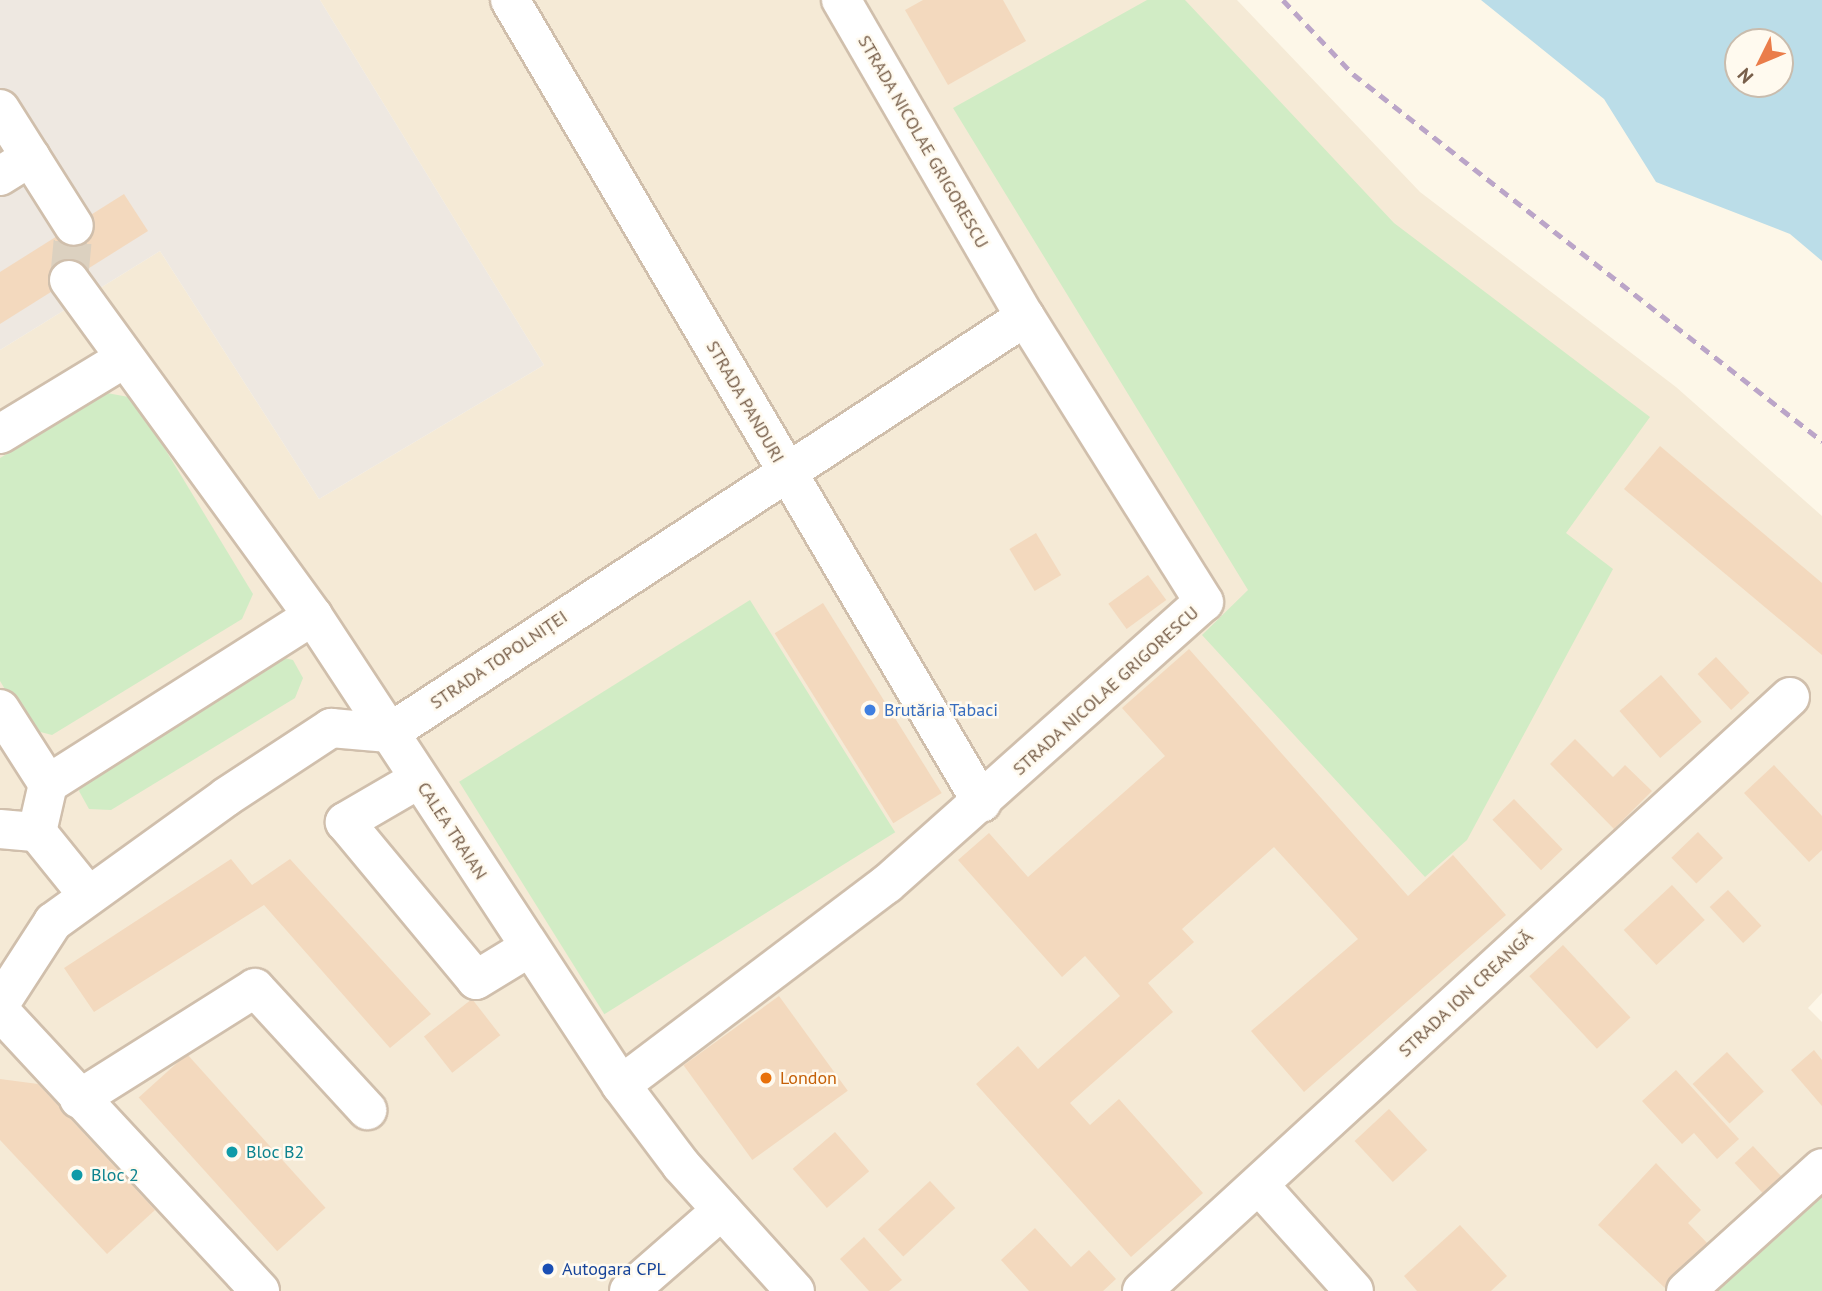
<!DOCTYPE html>
<html>
<head>
<meta charset="utf-8">
<style>
	body { margin:0 }
	#map { position:relative; width:1822px; height:1291px; overflow:hidden; background:#fdf7e8; font-family:"PT Sans",sans-serif }
	div>[style] { position:absolute }
	[style*='--x'] { left:calc(var(--x)*1px); top:calc(var(--y)*1px); width:calc(var(--w)*1px); rotate:calc(var(--a)*1deg) }
	.residential>* { inset:0; background:#f5ead6 }
	.industrial>* { inset:0; background:#eee8e1 }
	.green>* { inset:0; background:#d1ecc5; transform-origin:0 0 }
	.water>* { inset:0; background:#bbdde8 }
	.building>* { inset:0; background:#f3d9be; transform-origin:0 0 }
	.minor-tunnel>* { height:38px; margin-top:-19px; transform-origin:0; background:repeating-linear-gradient(90deg,#dcd1c0 0 38px,transparent 0 57px) }
	.roads { filter:drop-shadow(2px 0 #d0bfac) drop-shadow(-2px 0 #d0bfac) drop-shadow(0 2px #d0bfac) drop-shadow(0 -2px #d0bfac) }
	.minor>* { height:38px; margin:-19px; padding:0 19px; transform-origin:19px; border-radius:19px; background:#fff }
	.rail>* { height:5px; margin-top:-2.5px; transform-origin:0; background:repeating-linear-gradient(90deg,#bba5c8 0 10px,transparent 0 17px) }
	.dots>* { width:19px; height:19px; translate:-50% -50%; box-sizing:border-box; border:4px solid #fffaef; border-radius:50% }
	span { translate:-50% -50%; white-space:nowrap; text-align:center; line-height:1.15; -webkit-text-stroke:5px #fffaef; paint-order:stroke }
	.street-label { font-size:18px; color:#785f4a }
	.shop-label { font-size:18px; color:#366cbe }
	.left { translate:0 -50%; text-align:left }
	.food-label { font-size:18px; color:#c56008 }
	.culture-label { font-size:18px; color:#0d838f }
	.transit-label { font-size:18px; color:#164399 }
	.north { position:absolute; left:1724px; top:28px; width:70px; height:70px; box-sizing:border-box; background:#fffaef; border:2px solid #c9bcad; border-radius:50%; rotate:227deg; font-size:19px; font-weight:700; line-height:28px; text-align:center; color:#785f4a }
	.north::after { content:''; display:block; margin:auto; width:24px; height:32px; background:#ea7d4a; clip-path:polygon(50% 0,100% 100%,50% 72%,0 100%) }
</style>
</head>
<body>
<div id="map">
	<div class="residential">
		<div style="clip-path:polygon(320px 0,1237px 0,1420px 192px,1676px 387px,1822px 516px,1822px 993px,1808px 1008px,1822px 1022px,1822px 1184px,1704px 1291px,0 1291px,0 350px,160px 251px,319px 499px,544px 365px)"></div>
	</div>
	<div class="industrial">
		<div style="clip-path:polygon(0 0,320px 0,544px 365px,319px 499px,160px 251px,0 350px)"></div>
	</div>
	<div class="green">
		<div style="clip-path:polygon(1147px 0,1185px 0,1394px 223px,1650px 417px,1566px 533px,1613px 569px,1467px 840px,1425px 877px,1202px 635px,1248px 590px,953px 108px)"></div>
		<div style="clip-path:polygon(107px 393px,134px 398px,253px 594px,242px 619px,52px 735px,29px 729px,0 681px,0 458px)"></div>
		<div style="left:750px;top:600px;width:274px;height:343px;rotate:58deg"></div>
		<div style="clip-path:polygon(272px 655px,293px 660px,303px 678px,295px 698px,111px 810px,89px 809px,79px 791px,86px 770px)"></div>
		<div style="clip-path:polygon(1822px 1185px,1822px 1291px,1705px 1291px)"></div>
	</div>
	<div class="water">
		<div style="clip-path:polygon(evenodd,1481px 0,1822px 0,1822px 261px,1790px 234px,1656px 182px,1604px 99px,1481px 0,1738px 42px,1780px 42px,1780px 84px,1738px 84px,1738px 42px)"></div>
	</div>
	<div class="building">
		<div style="clip-path:polygon(923px 0,1003px 0,1026px 41px,948px 85px,905px 10px)"></div>
		<div style="clip-path:polygon(124px 194px,148px 231px,0 324px,0 272px)"></div>
		<div style="clip-path:polygon(1660px 446px,1822px 583px,1822px 655px,1624px 489px)"></div>
		<div style="left:1036px;top:533px;width:49px;height:31px;rotate:59deg"></div>
		<div style="left:1148px;top:575px;width:31px;height:49px;rotate:54deg"></div>
		<div style="left:823px;top:603px;width:224px;height:57px;rotate:58deg"></div>
		<div style="clip-path:polygon(1189px 649px,1408px 896px,1453px 855px,1506px 915px,1304px 1092px,1251px 1031px,1358px 939px,1274px 847px,1182px 929px,1194px 942px,1148px 983px,1173px 1012px,1070px 1103px,1090px 1125px,1119px 1099px,1203px 1193px,1131px 1257px,976px 1084px,1018px 1046px,1038px 1069px,1120px 996px,1085px 956px,1062px 977px,958px 860px,989px 833px,1028px 877px,1165px 756px,1122px 708px)"></div>
		<div style="left:1716px;top:657px;width:49px;height:25px;rotate:47deg"></div>
		<div style="left:1661px;top:675px;width:62px;height:55px;rotate:49deg"></div>
		<div style="clip-path:polygon(1575px 739px,1613px 777px,1625px 765px,1652px 791px,1614px 829px,1550px 764px)"></div>
		<div style="clip-path:polygon(1774px 765px,1822px 816px,1822px 850px,1809px 862px,1744px 793px)"></div>
		<div style="left:1514px;top:799px;width:70px;height:30px;rotate:46deg"></div>
		<div style="left:1698px;top:832px;width:36px;height:37px;rotate:46deg"></div>
		<div style="clip-path:polygon(231px 859px,252px 885px,290px 859px,431px 1014px,390px 1048px,264px 905px,94px 1012px,64px 968px)"></div>
		<div style="left:1672px;top:885px;width:48px;height:66px;rotate:47deg"></div>
		<div style="left:1728px;top:890px;width:49px;height:25px;rotate:47deg"></div>
		<div style="left:1563px;top:945px;width:99px;height:46px;rotate:47deg"></div>
		<div style="left:779px;top:996px;width:117px;height:118px;rotate:54deg"></div>
		<div style="left:472px;top:999px;width:46px;height:61px;rotate:52deg"></div>
		<div style="clip-path:polygon(1814px 1050px,1822px 1060px,1822px 1106px,1791px 1070px)"></div>
		<div style="left:1727px;top:1052px;width:54px;height:47px;rotate:47deg"></div>
		<div style="left:187px;top:1054px;width:207px;height:65px;rotate:48deg"></div>
		<div style="clip-path:polygon(1676px 1070px,1739px 1139px,1717px 1159px,1694px 1133px,1682px 1144px,1642px 1101px)"></div>
		<div style="clip-path:polygon(0 1079px,38px 1084px,155px 1210px,107px 1254px,0 1140px)"></div>
		<div style="left:1389px;top:1109px;width:56px;height:47px;rotate:47deg"></div>
		<div style="left:835px;top:1132px;width:52px;height:56px;rotate:49deg"></div>
		<div style="left:1753px;top:1146px;width:49px;height:25px;rotate:47deg"></div>
		<div style="clip-path:polygon(1656px 1163px,1701px 1210px,1688px 1223px,1710px 1246px,1665px 1288px,1598px 1225px)"></div>
		<div style="left:930px;top:1181px;width:37px;height:71px;rotate:47deg"></div>
		<div style="clip-path:polygon(1460px 1225px,1507px 1276px,1491px 1291px,1417px 1291px,1404px 1276px)"></div>
		<div style="clip-path:polygon(1035px 1228px,1071px 1267px,1089px 1250px,1116px 1279px,1103px 1291px,1029px 1291px,1001px 1260px)"></div>
		<div style="clip-path:polygon(864px 1237px,902px 1280px,889px 1291px,869px 1291px,840px 1259px)"></div>
	</div>
	<div class="minor-tunnel">
		<div style="--x:69;--y:280;--w:54;--a:-84.7"></div>
	</div>
	<div class="roads">
		<div class="minor">
			<div style="--x:510;--y:0;--w:931;--a:59.55"></div>
			<div style="--x:0;--y:109;--w:138;--a:57.7"></div>
			<div style="--x:0;--y:176;--w:36;--a:-32"></div>
			<div style="--x:69;--y:280;--w:415;--a:54"></div>
			<div style="--x:313;--y:616;--w:561;--a:56.71"></div>
			<div style="--x:621;--y:1085;--w:100;--a:53.1"></div>
			<div style="--x:681;--y:1165;--w:170;--a:47.9"></div>
			<div style="--x:0;--y:434;--w:146;--a:-31.3"></div>
			<div style="--x:0;--y:709;--w:89;--a:57.4"></div>
			<div style="--x:48;--y:784;--w:49;--a:102.9"></div>
			<div style="--x:419;--y:779;--w:86;--a:149.8"></div>
			<div style="--x:345;--y:822;--w:205;--a:50.3"></div>
			<div style="--x:476;--y:980;--w:60;--a:-31.3"></div>
			<div style="--x:48;--y:784;--w:314;--a:-32.4"></div>
			<div style="--x:0;--y:829;--w:37;--a:5"></div>
			<div style="--x:37;--y:832;--w:80;--a:51.1"></div>
			<div style="--x:0;--y:1004;--w:98;--a:-57.1"></div>
			<div style="--x:53;--y:922;--w:213;--a:-35.8"></div>
			<div style="--x:226;--y:797;--w:126;--a:-33.3"></div>
			<div style="--x:331;--y:728;--w:58;--a:4.9"></div>
			<div style="--x:389;--y:733;--w:760;--a:-33.19"></div>
			<div style="--x:0;--y:1011;--w:382;--a:47.1"></div>
			<div style="--x:621;--y:1085;--w:333;--a:-37.1"></div>
			<div style="--x:887;--y:884;--w:424;--a:-41.7"></div>
			<div style="--x:1204;--y:602;--w:337;--a:-122.1"></div>
			<div style="--x:1025;--y:317;--w:367;--a:-120.1"></div>
			<div style="--x:79;--y:1099;--w:208;--a:-32.2"></div>
			<div style="--x:255;--y:988;--w:166;--a:47.4"></div>
			<div style="--x:1259;--y:1185;--w:142;--a:48.1"></div>
			<div style="--x:629;--y:1291;--w:123;--a:-41.1"></div>
			<div style="--x:1142;--y:1291;--w:879;--a:-42.51"></div>
			<div style="--x:1686;--y:1291;--w:183;--a:-42.1"></div>
		</div>
	</div>
	<div class="rail">
		<div style="--x:1283;--y:0;--w:102;--a:46.6"></div>
		<div style="--x:1353;--y:74;--w:596;--a:38.04"></div>
	</div>
	<div class="dots">
		<div style="left:870px;top:710px;background:#3f7fe0"></div>
		<div style="left:766px;top:1078px;background:#e8710a"></div>
		<div style="left:232px;top:1152px;background:#0f9aa8"></div>
		<div style="left:77px;top:1175px;background:#0f9aa8"></div>
		<div style="left:548px;top:1269px;background:#1a4fb4"></div>
	</div>
	<div class="street-label">
		<span style="left:923px;top:142px;rotate:60deg">STRADA NICOLAE GRIGORESCU</span>
		<span style="left:745px;top:402px;rotate:60deg">STRADA PANDURI</span>
		<span style="left:499px;top:660px;rotate:-34deg">STRADA TOPOLNIȚEI</span>
		<span style="left:1106px;top:691px;rotate:-42deg">STRADA NICOLAE GRIGORESCU</span>
		<span style="left:452px;top:831px;rotate:57deg">CALEA TRAIAN</span>
		<span style="left:1466px;top:994px;rotate:-43deg">STRADA ION CREANGĂ</span>
	</div>
	<div class="shop-label">
		<span class="left" style="left:884px;top:710px">Brutăria Tabaci</span>
	</div>
	<div class="food-label">
		<span class="left" style="left:780px;top:1078px">London</span>
	</div>
	<div class="culture-label">
		<span class="left" style="left:246px;top:1152px">Bloc B2</span>
		<span class="left" style="left:91px;top:1175px">Bloc 2</span>
	</div>
	<div class="transit-label">
		<span class="left" style="left:562px;top:1269px">Autogara CPL</span>
	</div>
	<div class="north">N</div>
</div>
</body>
</html>
